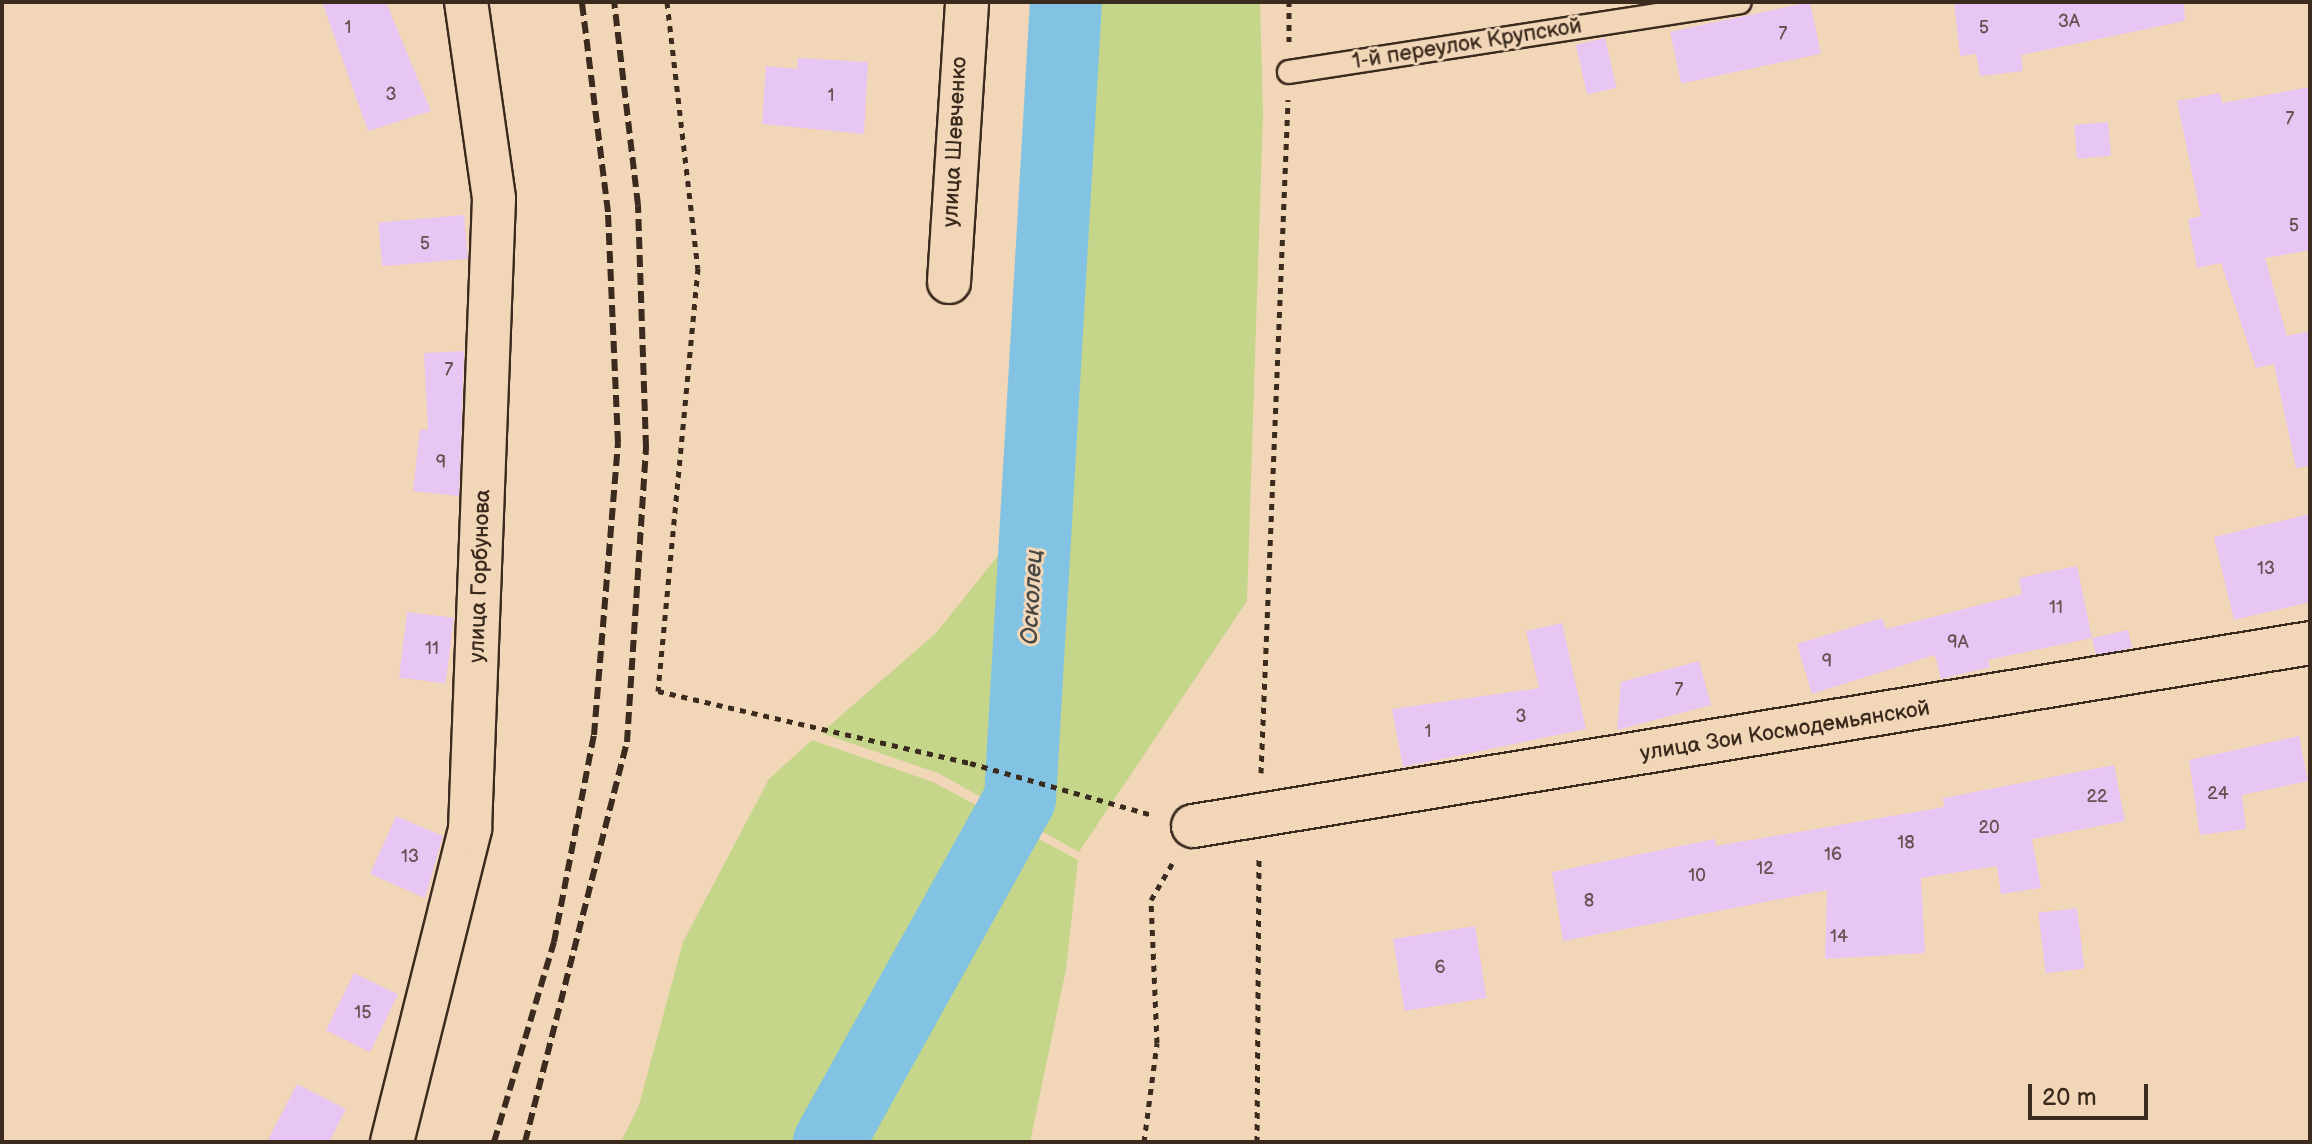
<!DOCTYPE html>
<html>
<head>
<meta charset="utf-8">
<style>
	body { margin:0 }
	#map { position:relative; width:2312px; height:1144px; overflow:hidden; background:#f1d6b8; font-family:"Balsamiq Sans",sans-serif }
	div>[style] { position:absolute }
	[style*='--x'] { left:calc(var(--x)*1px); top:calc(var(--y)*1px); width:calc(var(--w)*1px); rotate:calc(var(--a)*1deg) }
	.green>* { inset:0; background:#c5d68b }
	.river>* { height:72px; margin:-36px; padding:0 36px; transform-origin:36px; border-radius:36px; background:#82c2e3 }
	.building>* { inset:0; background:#e8c6f3; transform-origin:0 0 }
	.path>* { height:5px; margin-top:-2.5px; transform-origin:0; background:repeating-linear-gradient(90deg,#3b2a1e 0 6px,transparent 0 12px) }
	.roads { filter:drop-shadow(2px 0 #3b2a1e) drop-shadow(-2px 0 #3b2a1e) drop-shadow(0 2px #3b2a1e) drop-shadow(0 -2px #3b2a1e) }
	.service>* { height:22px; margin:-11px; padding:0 11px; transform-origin:11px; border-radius:11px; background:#f1d6b8 }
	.minor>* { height:42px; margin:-21px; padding:0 21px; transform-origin:21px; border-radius:21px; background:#f1d6b8 }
	.rail>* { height:6px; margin-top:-3px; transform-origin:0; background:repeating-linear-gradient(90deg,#3b2a1e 0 12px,transparent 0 18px) }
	span { translate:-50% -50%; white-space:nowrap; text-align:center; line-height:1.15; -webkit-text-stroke:6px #f1d6b8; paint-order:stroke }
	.number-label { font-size:18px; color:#665153 }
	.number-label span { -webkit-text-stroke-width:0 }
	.street-label { font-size:22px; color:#3b2a1e }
	.water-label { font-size:24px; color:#494845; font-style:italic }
	.frame { position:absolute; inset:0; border:4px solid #3b2a1e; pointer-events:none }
	.scale { position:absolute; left:2028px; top:1084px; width:120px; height:36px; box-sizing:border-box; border:4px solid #3b2a1e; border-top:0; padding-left:10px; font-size:24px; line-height:28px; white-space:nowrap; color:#3b2a1e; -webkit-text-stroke:6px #f1d6b8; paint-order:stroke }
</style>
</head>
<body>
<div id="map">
	<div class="green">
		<div style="clip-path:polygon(1043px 2px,1260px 2px,1263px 115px,1247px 601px,1079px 852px,938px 773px,821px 733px,936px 633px,997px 557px,1024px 494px,1040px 419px)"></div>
		<div style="clip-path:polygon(812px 740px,933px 782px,1078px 860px,1066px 969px,1030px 1142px,621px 1142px,639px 1105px,683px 942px,769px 779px)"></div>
	</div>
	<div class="river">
		<div style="--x:829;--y:1142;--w:393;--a:-60.9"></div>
		<div style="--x:1020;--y:799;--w:798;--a:-86.7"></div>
	</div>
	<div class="building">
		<div style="clip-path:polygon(322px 2px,386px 2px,431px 111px,368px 131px)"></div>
		<div style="left:1810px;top:2px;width:53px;height:143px;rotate:78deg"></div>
		<div style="clip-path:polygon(1954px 2px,2184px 2px,2185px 21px,2021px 55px,2023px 71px,1980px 76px,1976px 54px,1960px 56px)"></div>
		<div style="left:1605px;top:38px;width:51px;height:30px;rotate:77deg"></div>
		<div style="clip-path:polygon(798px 58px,868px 62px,864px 134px,762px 124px,766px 66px,797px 69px)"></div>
		<div style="clip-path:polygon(2310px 87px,2310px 250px,2265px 258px,2287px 336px,2310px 331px,2310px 466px,2296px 468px,2274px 364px,2256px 368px,2221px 263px,2197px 268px,2188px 219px,2201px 216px,2177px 101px,2220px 93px,2222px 103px)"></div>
		<div style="left:2108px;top:122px;width:34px;height:34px;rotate:85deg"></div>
		<div style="left:464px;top:215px;width:44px;height:86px;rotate:85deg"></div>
		<div style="clip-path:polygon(464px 351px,459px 496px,413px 491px,420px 429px,428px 430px,424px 353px)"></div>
		<div style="clip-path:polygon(2310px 514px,2310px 602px,2234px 620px,2214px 537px)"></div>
		<div style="clip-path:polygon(2077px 566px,2092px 638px,1988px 660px,1990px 667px,1941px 679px,1935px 655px,1812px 694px,1797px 644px,1882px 618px,1886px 629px,2022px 594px,2019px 578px)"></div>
		<div style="left:407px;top:612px;width:47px;height:66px;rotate:7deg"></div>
		<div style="clip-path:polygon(1562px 623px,1586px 729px,1403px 767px,1392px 709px,1539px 688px,1526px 631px)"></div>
		<div style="left:2128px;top:630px;width:18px;height:37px;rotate:77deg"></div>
		<div style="clip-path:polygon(1699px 661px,1711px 705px,1617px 730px,1621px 682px)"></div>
		<div style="clip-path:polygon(2299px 736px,2308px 781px,2242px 795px,2246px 829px,2200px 835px,2189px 760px)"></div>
		<div style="clip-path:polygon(2114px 765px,2125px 821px,2032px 839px,2041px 888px,2001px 894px,1997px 866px,1921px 878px,1925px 953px,1825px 959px,1827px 890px,1563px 941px,1552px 872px,1715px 839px,1716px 846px,1944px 807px,1943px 798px)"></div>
		<div style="clip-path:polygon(396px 816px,443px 836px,425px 898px,370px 874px)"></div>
		<div style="left:2077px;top:908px;width:61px;height:39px;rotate:83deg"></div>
		<div style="left:1475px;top:926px;width:73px;height:83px;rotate:81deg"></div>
		<div style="left:354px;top:973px;width:49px;height:64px;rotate:26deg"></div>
		<div style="clip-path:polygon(297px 1084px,346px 1109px,329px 1142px,267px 1142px)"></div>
	</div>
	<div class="path">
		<div style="--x:667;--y:2;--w:268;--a:83.4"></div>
		<div style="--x:698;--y:268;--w:425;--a:95.4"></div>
		<div style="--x:658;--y:691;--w:320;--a:13"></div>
		<div style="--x:970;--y:763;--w:190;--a:15.9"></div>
		<div style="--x:1289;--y:42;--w:40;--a:-90"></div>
		<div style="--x:1261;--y:773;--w:674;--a:-87.7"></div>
		<div style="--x:1144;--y:1142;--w:100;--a:-82.5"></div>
		<div style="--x:1157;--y:1043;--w:143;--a:-92.4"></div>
		<div style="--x:1151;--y:900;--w:44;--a:-59.9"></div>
		<div style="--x:1257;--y:1142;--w:287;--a:-89.6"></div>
	</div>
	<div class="roads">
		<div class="service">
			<div style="--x:1289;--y:72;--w:456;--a:-8.8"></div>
		</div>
		<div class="minor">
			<div style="--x:949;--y:282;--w:281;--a:-86.3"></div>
			<div style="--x:1193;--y:826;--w:1132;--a:-9.3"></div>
			<div style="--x:392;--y:1142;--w:323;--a:-76"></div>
			<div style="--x:470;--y:829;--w:631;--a:-87.82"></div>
			<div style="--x:494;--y:198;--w:198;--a:-98.1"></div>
		</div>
	</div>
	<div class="rail">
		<div style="--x:494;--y:1142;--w:209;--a:-73.3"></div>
		<div style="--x:554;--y:942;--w:211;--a:-79.1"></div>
		<div style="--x:594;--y:735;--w:293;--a:-85.3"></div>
		<div style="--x:618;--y:443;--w:231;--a:-92.5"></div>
		<div style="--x:608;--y:212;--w:212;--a:-97.1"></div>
		<div style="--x:525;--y:1142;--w:413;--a:-75.7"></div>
		<div style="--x:627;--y:742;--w:296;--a:-86.3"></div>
		<div style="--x:646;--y:447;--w:242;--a:-91.9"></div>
		<div style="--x:638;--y:205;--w:204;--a:-96.7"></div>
	</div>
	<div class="number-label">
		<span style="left:2069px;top:22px">3А</span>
		<span style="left:348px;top:28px">1</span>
		<span style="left:1984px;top:28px">5</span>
		<span style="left:1783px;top:34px">7</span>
		<span style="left:391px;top:95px">3</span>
		<span style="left:831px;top:96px">1</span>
		<span style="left:2290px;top:119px">7</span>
		<span style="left:2294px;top:226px">5</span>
		<span style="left:425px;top:244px">5</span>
		<span style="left:449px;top:370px">7</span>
		<span style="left:441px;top:463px">9</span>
		<span style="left:2266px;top:569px">13</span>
		<span style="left:2056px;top:608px">11</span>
		<span style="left:1958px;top:643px">9А</span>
		<span style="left:432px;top:649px">11</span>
		<span style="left:1827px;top:662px">9</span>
		<span style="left:1679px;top:690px">7</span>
		<span style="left:1521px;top:717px">3</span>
		<span style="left:1428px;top:732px">1</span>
		<span style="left:2218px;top:794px">24</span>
		<span style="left:2097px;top:797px">22</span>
		<span style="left:1989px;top:828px">20</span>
		<span style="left:1906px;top:843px">18</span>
		<span style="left:1833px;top:855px">16</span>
		<span style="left:410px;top:857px">13</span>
		<span style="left:1765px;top:869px">12</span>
		<span style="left:1697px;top:876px">10</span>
		<span style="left:1589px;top:901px">8</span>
		<span style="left:1839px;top:937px">14</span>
		<span style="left:1440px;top:968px">6</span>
		<span style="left:363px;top:1013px">15</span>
	</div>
	<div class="street-label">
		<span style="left:1467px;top:44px;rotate:-9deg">1-й переулок Крупской</span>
		<span style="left:955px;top:142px;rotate:-87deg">улица Шевченко</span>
		<span style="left:480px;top:576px;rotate:-88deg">улица Горбунова</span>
		<span style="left:1785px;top:731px;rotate:-9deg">улица Зои Космодемьянской</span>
	</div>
	<div class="water-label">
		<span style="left:1032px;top:597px;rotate:-87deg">Осколец</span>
	</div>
	<div class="frame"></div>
	<div class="scale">20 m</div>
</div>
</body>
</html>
